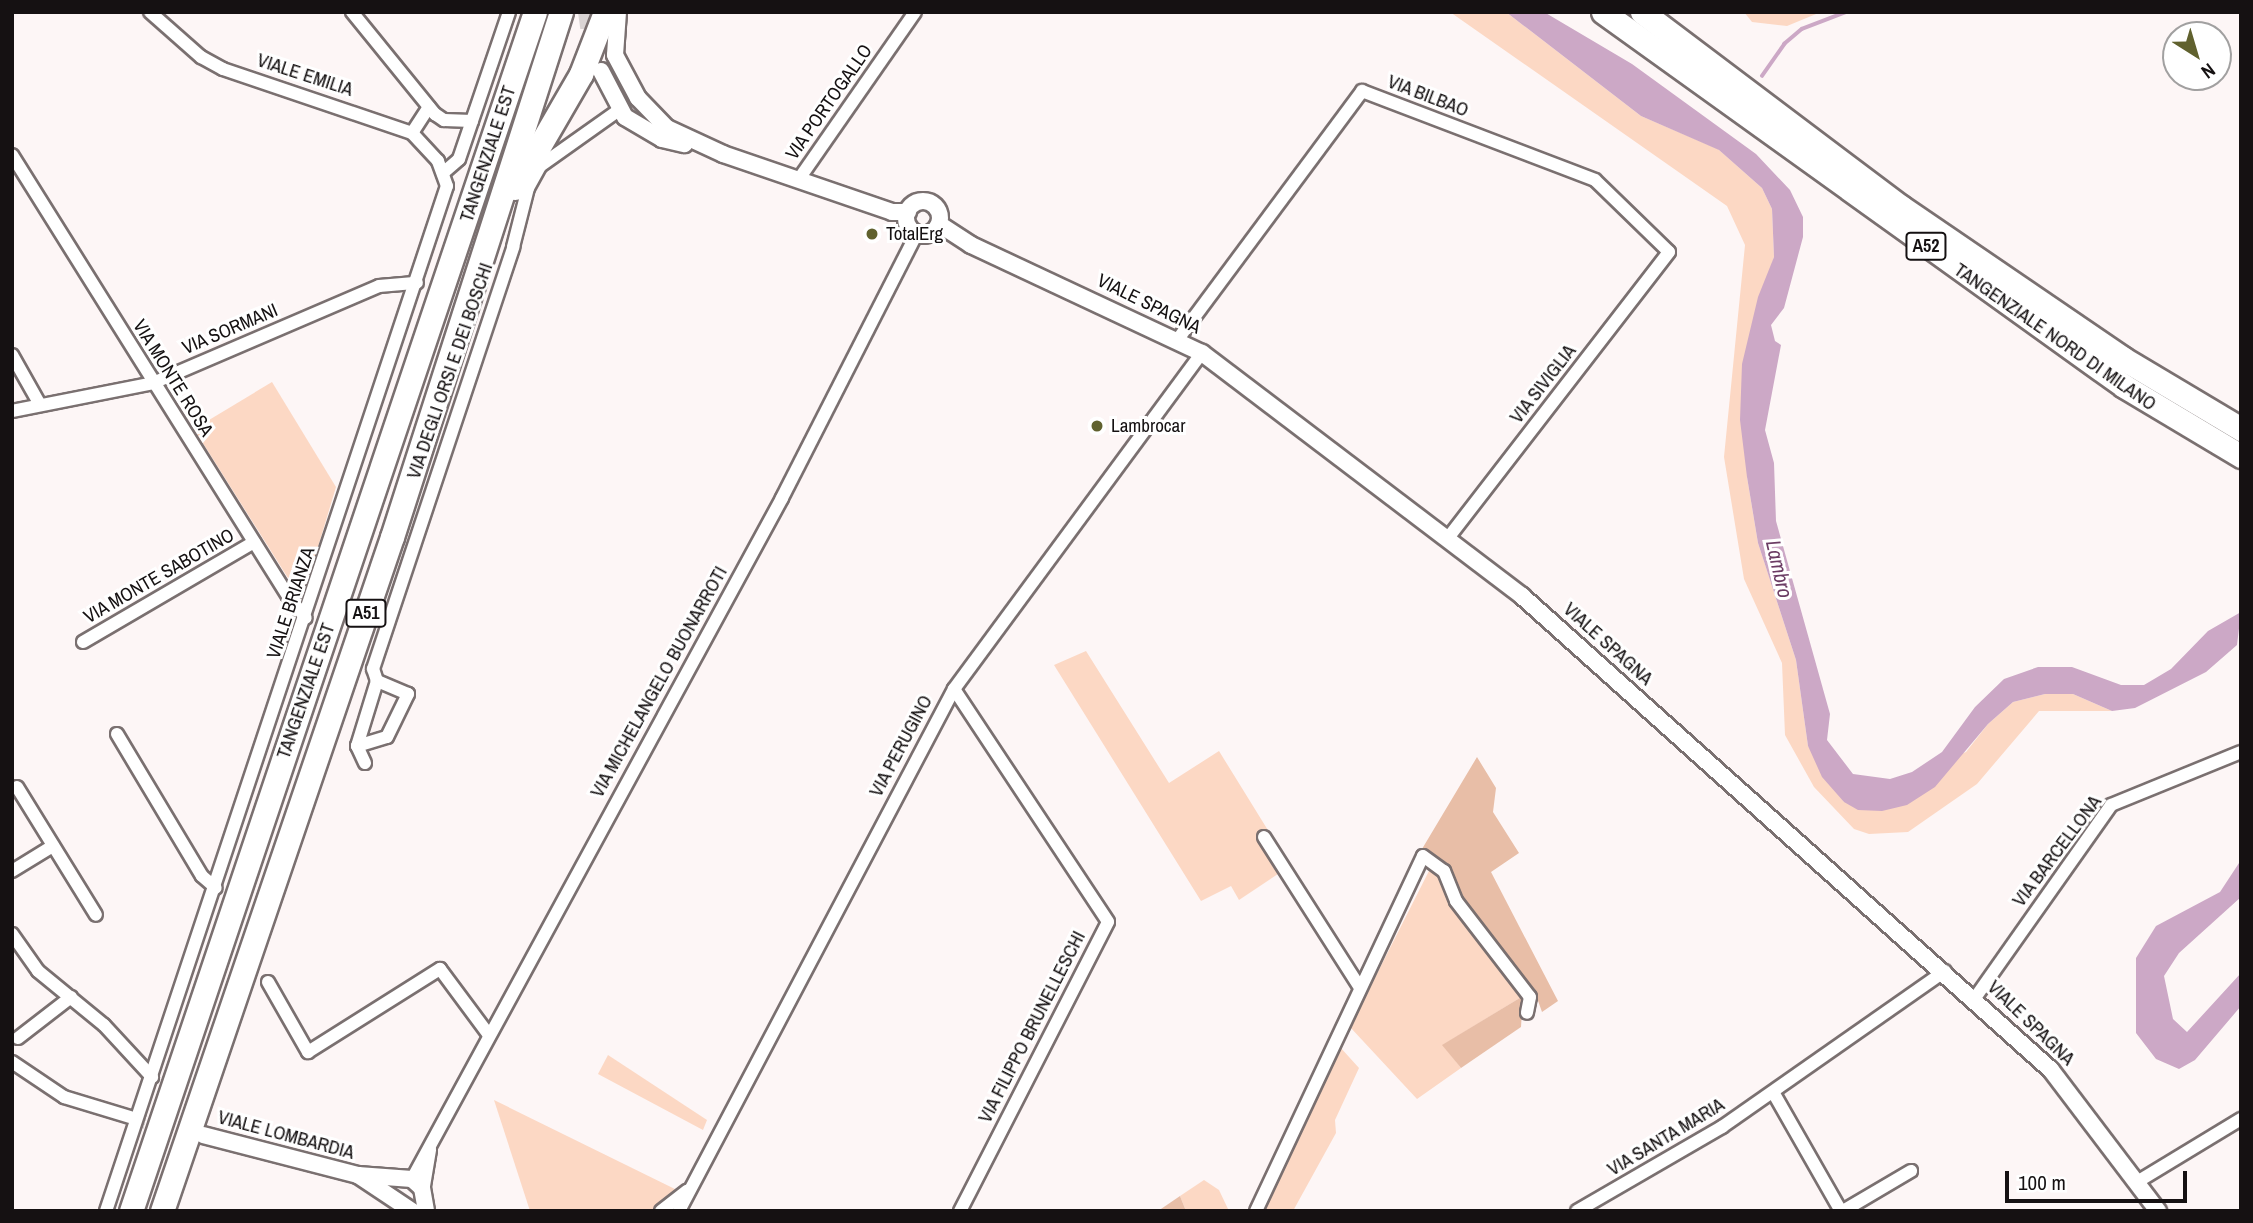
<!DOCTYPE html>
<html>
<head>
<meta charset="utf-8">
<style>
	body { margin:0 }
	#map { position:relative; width:2253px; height:1223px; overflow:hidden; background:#fdf6f6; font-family:"Archivo Narrow",sans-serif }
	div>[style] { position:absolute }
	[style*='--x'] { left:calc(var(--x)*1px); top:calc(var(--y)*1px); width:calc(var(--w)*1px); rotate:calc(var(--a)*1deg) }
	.green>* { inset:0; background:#fcd8c4 }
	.forest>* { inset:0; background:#e8bea7 }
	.water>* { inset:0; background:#cca8c6 }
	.stream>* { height:3.5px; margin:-1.75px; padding:0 1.75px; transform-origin:1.75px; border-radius:1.75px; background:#cca8c6 }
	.tertiary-tunnel>* { height:16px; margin-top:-8px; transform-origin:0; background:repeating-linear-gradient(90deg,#dad4d4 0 16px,transparent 0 24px) }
	.roads { filter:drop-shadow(2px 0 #7a7070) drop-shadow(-2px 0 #7a7070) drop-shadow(0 2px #7a7070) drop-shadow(0 -2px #7a7070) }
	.minor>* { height:12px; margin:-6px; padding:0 6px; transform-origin:6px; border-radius:6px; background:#fff }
	.tertiary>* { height:16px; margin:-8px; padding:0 8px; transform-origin:8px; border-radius:8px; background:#fff }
	.tertiary>.ring { margin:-8px; padding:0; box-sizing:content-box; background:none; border:16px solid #fff; border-radius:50% }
	.motorway>* { height:23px; margin:-11.5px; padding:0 11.5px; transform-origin:11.5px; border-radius:11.5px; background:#fff }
	.dots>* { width:19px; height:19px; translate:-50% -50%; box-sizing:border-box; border:4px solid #fff; border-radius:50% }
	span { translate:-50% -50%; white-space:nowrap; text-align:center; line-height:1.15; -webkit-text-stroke:6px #fff; paint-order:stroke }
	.shield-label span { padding:2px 5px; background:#fff; border:2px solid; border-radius:5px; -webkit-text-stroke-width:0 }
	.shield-label { font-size:18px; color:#151112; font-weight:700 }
	.street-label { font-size:19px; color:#151112 }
	.poi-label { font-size:19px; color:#151112 }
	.left { translate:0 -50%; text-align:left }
	.water-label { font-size:21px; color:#6b3c64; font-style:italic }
	.frame { position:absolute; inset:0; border:14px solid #151112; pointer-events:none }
	.north { position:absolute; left:2162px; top:21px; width:70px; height:70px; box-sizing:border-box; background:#fff; border:2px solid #a1a0a0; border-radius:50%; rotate:143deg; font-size:19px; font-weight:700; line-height:28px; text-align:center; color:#151112 }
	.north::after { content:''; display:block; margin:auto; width:24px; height:32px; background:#60612e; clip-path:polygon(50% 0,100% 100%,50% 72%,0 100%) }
	.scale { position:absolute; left:2005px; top:1171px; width:182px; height:32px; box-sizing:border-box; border:4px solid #151112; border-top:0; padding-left:9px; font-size:21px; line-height:24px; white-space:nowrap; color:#151112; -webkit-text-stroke:5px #fff; paint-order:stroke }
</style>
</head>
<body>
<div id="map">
	<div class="green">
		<div style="clip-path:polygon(1450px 12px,1506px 12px,1641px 116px,1718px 149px,1762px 188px,1772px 209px,1774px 257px,1754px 322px,1747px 477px,1758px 543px,1796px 660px,1808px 746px,1844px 802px,1966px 752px,1988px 724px,2013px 702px,2045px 694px,2073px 694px,2112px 711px,2039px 711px,1977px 784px,1908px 832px,1869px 834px,1854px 829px,1814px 787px,1785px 735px,1782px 663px,1744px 579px,1724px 457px,1745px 245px,1727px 206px)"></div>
		<div style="clip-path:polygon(1744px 12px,1821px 12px,1787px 26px,1752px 22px)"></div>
		<div style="clip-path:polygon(272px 382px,336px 487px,309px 577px,288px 578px,194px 429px)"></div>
		<div style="clip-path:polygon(1086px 651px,1169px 783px,1219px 751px,1290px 866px,1239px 900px,1231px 886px,1201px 901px,1054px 665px)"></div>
		<div style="clip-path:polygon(1431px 867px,1438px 872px,1453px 906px,1523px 996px,1443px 1045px,1461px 1068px,1417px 1099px,1350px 1027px)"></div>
		<div style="clip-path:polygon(1340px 1047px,1359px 1068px,1335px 1120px,1336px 1133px,1293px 1211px,1265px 1211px)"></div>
		<div style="clip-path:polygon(608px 1055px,707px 1120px,703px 1130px,598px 1074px)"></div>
		<div style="clip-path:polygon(494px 1100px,681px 1192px,661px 1211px,530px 1211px)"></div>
		<div style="clip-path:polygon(1204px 1180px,1219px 1190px,1229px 1211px,1186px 1211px,1180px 1196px)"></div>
	</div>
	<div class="forest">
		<div style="clip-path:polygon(1477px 757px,1496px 788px,1493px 812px,1519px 853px,1491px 872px,1558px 1001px,1542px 1012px,1536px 995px,1461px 897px,1449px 866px,1422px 849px)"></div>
		<div style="clip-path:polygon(1523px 996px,1521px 1027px,1461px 1068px,1442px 1045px)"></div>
		<div style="clip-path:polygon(1180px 1196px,1186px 1211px,1158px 1211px)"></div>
	</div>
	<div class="water">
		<div style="clip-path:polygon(1506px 12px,1544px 12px,1632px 64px,1756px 154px,1790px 190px,1803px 217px,1803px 237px,1784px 308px,1771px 325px,1775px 341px,1781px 345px,1765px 430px,1774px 463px,1776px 521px,1830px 714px,1827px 740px,1853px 774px,1890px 779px,1912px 772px,1942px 752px,1975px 707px,2004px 679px,2038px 667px,2072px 667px,2121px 685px,2144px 685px,2171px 669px,2208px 631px,2241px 612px,2237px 645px,2206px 672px,2135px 708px,2112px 711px,2073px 694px,2045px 694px,2013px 702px,1988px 724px,1935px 787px,1907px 805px,1882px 811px,1858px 810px,1844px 802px,1822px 777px,1808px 746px,1796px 660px,1758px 543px,1747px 477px,1740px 420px,1742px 364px,1758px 297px,1774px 257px,1772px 209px,1762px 188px,1719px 150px,1641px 116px)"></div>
		<div style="clip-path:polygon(2241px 860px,2241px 897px,2179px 953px,2164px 976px,2173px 1019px,2187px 1032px,2241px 973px,2241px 1006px,2195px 1060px,2179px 1069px,2156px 1059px,2136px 1033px,2136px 958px,2156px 926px,2220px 892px)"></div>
	</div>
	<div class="stream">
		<div style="--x:1762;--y:76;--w:39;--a:-55"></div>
		<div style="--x:1784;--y:44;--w:23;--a:-40"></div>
		<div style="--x:1802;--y:29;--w:47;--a:-21.1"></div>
	</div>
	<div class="tertiary-tunnel">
		<div style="--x:586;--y:12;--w:35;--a:82"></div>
		<div style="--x:130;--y:1117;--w:71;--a:13.8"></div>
	</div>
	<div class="roads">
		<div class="minor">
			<div style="--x:352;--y:12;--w:132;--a:50.9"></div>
			<div style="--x:435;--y:114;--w:11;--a:34"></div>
			<div style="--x:444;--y:120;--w:28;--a:2"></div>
			<div style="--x:412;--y:133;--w:31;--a:-57"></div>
			<div style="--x:12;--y:155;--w:520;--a:57.96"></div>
			<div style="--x:288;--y:596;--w:28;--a:51"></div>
			<div style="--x:443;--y:173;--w:21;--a:-41"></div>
			<div style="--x:459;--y:159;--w:155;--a:-71.2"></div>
			<div style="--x:799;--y:179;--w:203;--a:-55.2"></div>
			<div style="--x:1178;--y:339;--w:309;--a:-53.4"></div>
			<div style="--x:1362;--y:91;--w:249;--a:20.9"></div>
			<div style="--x:1595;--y:180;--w:103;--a:44.2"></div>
			<div style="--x:1669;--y:252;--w:363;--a:127.7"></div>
			<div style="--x:12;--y:355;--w:55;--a:60.6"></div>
			<div style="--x:12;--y:411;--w:144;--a:-11.2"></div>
			<div style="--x:153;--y:383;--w:246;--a:-23.2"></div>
			<div style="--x:379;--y:286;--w:38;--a:-5"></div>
			<div style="--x:83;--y:642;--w:198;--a:-30.3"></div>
			<div style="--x:954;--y:689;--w:279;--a:56.5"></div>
			<div style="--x:1108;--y:922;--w:325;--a:117.1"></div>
			<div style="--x:117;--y:734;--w:165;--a:59.1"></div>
			<div style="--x:202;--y:876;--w:18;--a:41"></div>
			<div style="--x:357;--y:746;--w:31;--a:-17"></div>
			<div style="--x:387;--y:737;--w:48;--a:-64"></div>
			<div style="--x:408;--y:694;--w:34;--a:-157"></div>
			<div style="--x:365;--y:763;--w:19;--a:-115"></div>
			<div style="--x:357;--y:746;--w:68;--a:-72.9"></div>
			<div style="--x:377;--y:681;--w:13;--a:-108"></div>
			<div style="--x:373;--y:669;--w:445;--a:-71.6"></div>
			<div style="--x:513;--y:247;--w:61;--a:-75.7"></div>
			<div style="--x:528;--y:188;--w:25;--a:-61"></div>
			<div style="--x:540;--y:166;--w:97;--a:-35.3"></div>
			<div style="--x:17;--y:787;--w:150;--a:58.3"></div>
			<div style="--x:1264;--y:837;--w:177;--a:57.5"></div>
			<div style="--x:12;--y:871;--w:48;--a:-31.4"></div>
			<div style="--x:12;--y:934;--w:45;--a:54.9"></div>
			<div style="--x:38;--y:971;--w:85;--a:39.3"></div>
			<div style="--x:104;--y:1025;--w:71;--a:47.3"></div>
			<div style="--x:268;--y:982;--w:81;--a:60.3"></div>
			<div style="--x:308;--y:1052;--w:156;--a:-32.2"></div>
			<div style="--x:440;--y:969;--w:82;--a:53.4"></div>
			<div style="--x:1975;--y:998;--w:236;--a:-54.8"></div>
			<div style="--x:2111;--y:805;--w:140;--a:-22.2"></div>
			<div style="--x:18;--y:1038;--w:67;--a:-37.7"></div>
			<div style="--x:12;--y:1062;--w:63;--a:33.9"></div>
			<div style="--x:64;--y:1097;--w:69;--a:16.9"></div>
			<div style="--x:1773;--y:1092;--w:137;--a:60.3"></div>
			<div style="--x:412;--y:1179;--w:775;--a:-61.48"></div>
			<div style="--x:782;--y:498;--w:297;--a:-63"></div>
			<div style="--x:2137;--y:1182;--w:122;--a:-31.2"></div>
			<div style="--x:423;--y:1192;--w:43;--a:-80.5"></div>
			<div style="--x:106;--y:1211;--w:1080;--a:-71.6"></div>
			<div style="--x:447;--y:186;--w:27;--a:-110"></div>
			<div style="--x:438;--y:161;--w:38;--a:-133"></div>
			<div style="--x:412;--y:133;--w:200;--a:-161.3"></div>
			<div style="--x:223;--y:69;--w:25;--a:-151"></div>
			<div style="--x:201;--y:57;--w:68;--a:-138.6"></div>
			<div style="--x:661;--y:1211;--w:33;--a:-38"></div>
			<div style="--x:679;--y:1211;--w:590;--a:-62.22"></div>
			<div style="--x:954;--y:689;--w:418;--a:-53.6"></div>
			<div style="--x:1256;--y:1211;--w:392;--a:-64.8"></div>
			<div style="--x:1423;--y:856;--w:26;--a:36"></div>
			<div style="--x:1444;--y:871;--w:32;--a:68"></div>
			<div style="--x:1456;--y:901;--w:121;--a:52.4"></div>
			<div style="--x:1530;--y:997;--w:16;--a:101"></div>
			<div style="--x:1577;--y:1211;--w:168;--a:-30.1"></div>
			<div style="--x:1722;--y:1127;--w:272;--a:-35"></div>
			<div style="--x:1843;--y:1211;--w:79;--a:-30.5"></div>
		</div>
		<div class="tertiary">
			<div style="--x:618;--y:12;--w:43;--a:94"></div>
			<div style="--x:615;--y:55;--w:49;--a:61.9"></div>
			<div style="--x:638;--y:98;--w:42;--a:46"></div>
			<div style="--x:667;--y:128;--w:62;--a:24.9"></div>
			<div style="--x:723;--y:154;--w:179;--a:18.9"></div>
			<div style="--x:892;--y:212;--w:16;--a:0"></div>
			<div style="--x:601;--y:71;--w:52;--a:62.4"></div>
			<div style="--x:625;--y:117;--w:43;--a:30.7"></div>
			<div style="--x:662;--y:139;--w:23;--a:13"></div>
			<div class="ring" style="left:906px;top:201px;width:18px;height:18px"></div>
			<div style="--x:939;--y:224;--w:38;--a:33"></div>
			<div style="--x:971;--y:245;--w:255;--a:25.1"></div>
			<div style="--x:1202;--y:353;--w:402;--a:37.2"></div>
			<div style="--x:1522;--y:596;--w:710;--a:41.86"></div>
			<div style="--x:2051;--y:1070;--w:177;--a:52.8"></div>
			<div style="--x:203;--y:1135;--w:160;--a:14.5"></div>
			<div style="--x:358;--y:1175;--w:54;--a:4.2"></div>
			<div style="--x:412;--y:1179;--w:13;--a:42"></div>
			<div style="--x:422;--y:1188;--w:23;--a:80"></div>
			<div style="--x:358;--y:1175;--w:65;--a:33.7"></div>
		</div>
		<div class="motorway">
			<div style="--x:1603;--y:12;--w:641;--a:35.67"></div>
			<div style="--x:2124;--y:386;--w:136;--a:30.9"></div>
			<div style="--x:1642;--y:12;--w:324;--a:37"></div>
			<div style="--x:1901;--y:207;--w:268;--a:34.3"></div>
			<div style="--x:2122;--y:358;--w:139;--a:30.8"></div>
			<div style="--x:515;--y:188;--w:132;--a:-59.9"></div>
			<div style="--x:581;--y:74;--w:66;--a:-68.8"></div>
			<div style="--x:131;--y:1211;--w:1265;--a:-71.38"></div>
			<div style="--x:162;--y:1211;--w:712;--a:-71.16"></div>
			<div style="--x:392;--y:537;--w:552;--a:-72.16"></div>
		</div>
	</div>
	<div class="dots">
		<div style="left:872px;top:234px;background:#60612e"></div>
		<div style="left:1097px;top:426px;background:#60612e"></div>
	</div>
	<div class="shield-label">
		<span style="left:1926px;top:246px">A52</span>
		<span style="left:366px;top:613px">A51</span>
	</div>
	<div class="street-label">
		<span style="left:305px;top:75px;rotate:18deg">VIALE EMILIA</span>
		<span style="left:1428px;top:96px;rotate:21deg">VIA BILBAO</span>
		<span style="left:829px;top:102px;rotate:-55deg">VIA PORTOGALLO</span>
		<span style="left:488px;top:154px;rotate:-72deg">TANGENZIALE EST</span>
		<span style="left:1149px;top:304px;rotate:26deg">VIALE SPAGNA</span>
		<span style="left:230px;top:329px;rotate:-23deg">VIA SORMANI</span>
		<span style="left:2055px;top:337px;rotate:35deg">TANGENZIALE NORD DI MILANO</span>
		<span style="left:450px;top:371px;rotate:-71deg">VIA DEGLI ORSI E DEI BOSCHI</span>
		<span style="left:173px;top:378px;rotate:58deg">VIA MONTE ROSA</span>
		<span style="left:1543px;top:384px;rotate:-52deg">VIA SIVIGLIA</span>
		<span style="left:159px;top:576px;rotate:-30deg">VIA MONTE SABOTINO</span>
		<span style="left:291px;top:603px;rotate:-72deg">VIALE BRIANZA</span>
		<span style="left:1608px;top:644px;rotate:42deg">VIALE SPAGNA</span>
		<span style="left:659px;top:682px;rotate:-61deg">VIA MICHELANGELO BUONARROTI</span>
		<span style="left:306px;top:691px;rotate:-71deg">TANGENZIALE EST</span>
		<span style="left:901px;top:746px;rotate:-62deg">VIA PERUGINO</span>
		<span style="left:2057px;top:851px;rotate:-53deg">VIA BARCELLONA</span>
		<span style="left:2031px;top:1023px;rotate:44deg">VIALE SPAGNA</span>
		<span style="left:1032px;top:1027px;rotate:-63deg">VIA FILIPPO BRUNELLESCHI</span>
		<span style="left:286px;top:1135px;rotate:15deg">VIALE LOMBARDIA</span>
		<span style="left:1666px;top:1137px;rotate:-31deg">VIA SANTA MARIA</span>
	</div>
	<div class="poi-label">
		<span class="left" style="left:886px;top:234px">TotalErg</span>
		<span class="left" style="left:1111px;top:426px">Lambrocar</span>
	</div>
	<div class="water-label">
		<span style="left:1779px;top:569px;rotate:77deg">Lambro</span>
	</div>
	<div class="frame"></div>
	<div class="north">N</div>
	<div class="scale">100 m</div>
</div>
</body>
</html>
